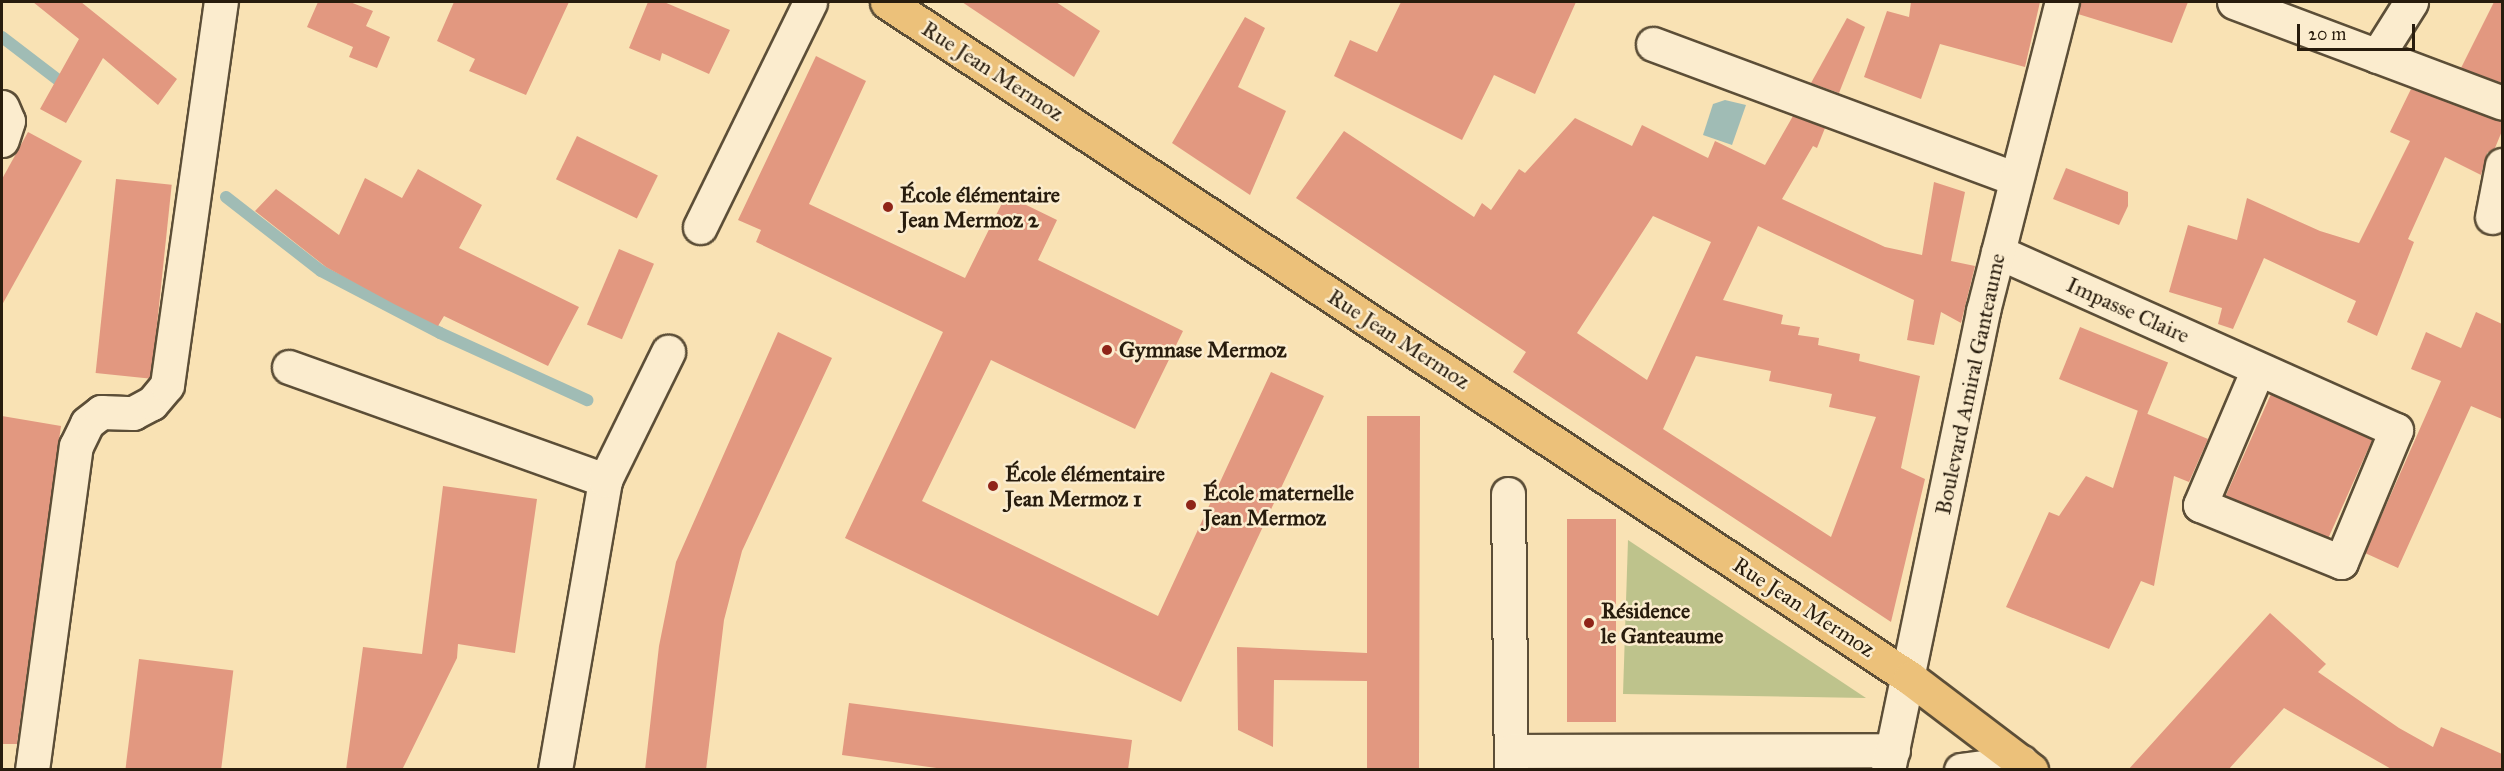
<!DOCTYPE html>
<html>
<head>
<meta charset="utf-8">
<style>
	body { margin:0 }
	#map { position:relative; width:2504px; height:771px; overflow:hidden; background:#f9e2b4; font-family:"IM FELL Great Primer",serif }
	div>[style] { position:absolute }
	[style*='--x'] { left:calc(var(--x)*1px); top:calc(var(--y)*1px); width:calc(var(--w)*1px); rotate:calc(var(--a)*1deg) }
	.green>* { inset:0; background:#bec38c }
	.water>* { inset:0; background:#a0bcb5 }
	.stream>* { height:12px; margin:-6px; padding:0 6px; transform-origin:6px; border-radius:6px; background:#a0bcb5 }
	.building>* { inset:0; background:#e29880; transform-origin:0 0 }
	.roads { filter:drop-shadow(2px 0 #5c4e37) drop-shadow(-2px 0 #5c4e37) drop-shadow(0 2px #5c4e37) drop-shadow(0 -2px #5c4e37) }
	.minor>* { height:33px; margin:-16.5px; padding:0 16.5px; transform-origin:16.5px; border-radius:16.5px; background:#fbecce }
	.major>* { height:33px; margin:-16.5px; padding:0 16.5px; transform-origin:16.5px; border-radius:16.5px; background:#ecc17a }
	.dots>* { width:16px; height:16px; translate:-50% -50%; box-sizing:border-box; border:3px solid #fbecce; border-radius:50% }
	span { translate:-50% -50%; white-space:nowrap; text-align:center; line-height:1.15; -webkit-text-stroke:5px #fbecce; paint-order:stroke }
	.street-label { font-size:22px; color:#281c0d }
	.poi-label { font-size:22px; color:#281c0d; font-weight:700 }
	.left { translate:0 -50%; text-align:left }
	.frame { position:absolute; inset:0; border:3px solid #281c0d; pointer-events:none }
	.scale { position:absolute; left:2297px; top:24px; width:118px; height:27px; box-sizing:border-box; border:3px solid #281c0d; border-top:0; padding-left:8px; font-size:18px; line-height:21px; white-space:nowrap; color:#281c0d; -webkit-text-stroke:4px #fbecce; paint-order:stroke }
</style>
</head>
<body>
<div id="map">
	<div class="green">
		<div style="clip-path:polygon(1628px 540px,1866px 698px,1623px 694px)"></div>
	</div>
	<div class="water">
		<div style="clip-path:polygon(1725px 100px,1746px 105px,1732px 145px,1703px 135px,1713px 104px)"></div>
	</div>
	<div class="stream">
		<div style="--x:2;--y:37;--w:86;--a:37.4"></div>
		<div style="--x:226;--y:197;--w:120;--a:37.9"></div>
		<div style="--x:321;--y:271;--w:134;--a:27.5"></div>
		<div style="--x:440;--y:333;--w:162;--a:24.5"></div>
	</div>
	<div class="building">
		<div style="clip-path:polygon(33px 2px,81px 2px,177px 79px,158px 105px,103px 58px,66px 123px,40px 109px,79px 39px)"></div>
		<div style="clip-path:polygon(318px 2px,350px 2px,373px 11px,366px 26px,390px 37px,377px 68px,349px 57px,353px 47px,307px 27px)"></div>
		<div style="clip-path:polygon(454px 2px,569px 2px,526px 95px,469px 71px,475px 59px,437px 41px)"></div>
		<div style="clip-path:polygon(648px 2px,664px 2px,730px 30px,709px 74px,662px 53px,660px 61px,629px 48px)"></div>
		<div style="clip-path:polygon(962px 2px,1056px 2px,1100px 31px,1074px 77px)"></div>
		<div style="clip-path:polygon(1401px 2px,1576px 2px,1535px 94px,1494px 75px,1462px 140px,1334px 76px,1350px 40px,1377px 52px)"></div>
		<div style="clip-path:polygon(1911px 2px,2040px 2px,2025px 67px,1940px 44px,1921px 99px,1864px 77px,1887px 11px,1909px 17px)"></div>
		<div style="clip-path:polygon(2080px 2px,2188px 2px,2172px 43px,2078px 14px)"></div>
		<div style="clip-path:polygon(2494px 2px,2502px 2px,2502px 83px,2461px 68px)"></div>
		<div style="clip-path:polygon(1245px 17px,1265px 28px,1238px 87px,1286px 111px,1250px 195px,1172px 143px)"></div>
		<div style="clip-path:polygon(1847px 18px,1865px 27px,1839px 93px,1811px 83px)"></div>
		<div style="clip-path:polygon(816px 56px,866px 81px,809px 204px,965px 278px,1006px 195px,1057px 220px,1038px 260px,1183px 331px,1135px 429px,991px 360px,922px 501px,1158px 616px,1271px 372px,1324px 396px,1181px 702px,845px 538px,943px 332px,756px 242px,761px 230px,738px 220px)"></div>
		<div style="clip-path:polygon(2411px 89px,2502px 121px,2502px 131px,2495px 148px,2487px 153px,2481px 175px,2445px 157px,2408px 239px,2414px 242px,2377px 336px,2347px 322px,2356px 301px,2264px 258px,2233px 329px,2218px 324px,2222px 308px,2169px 292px,2188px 225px,2237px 240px,2247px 198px,2320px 231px,2359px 243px,2410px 141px,2390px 132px)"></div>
		<div style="clip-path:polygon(evenodd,1793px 116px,1825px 128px,1817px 148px,1813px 146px,1782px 199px,1885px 247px,1922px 255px,1934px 182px,1965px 192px,1951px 261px,1975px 266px,1961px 323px,1941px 312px,1934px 345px,1907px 340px,1914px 300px,1758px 226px,1723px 300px,1783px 315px,1781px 324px,1800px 327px,1798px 335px,1819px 338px,1818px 345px,1860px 354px,1859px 361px,1920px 376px,1901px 468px,1925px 479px,1891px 622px,1513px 372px,1526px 352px,1296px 198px,1344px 131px,1474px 217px,1482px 203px,1491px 210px,1519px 169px,1525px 173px,1575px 118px,1632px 146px,1642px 125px,1708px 158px,1715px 141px,1765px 165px,1793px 116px,1653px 216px,1711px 242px,1647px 380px,1577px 333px,1653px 216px,1793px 116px,1696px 356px,1771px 371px,1769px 381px,1832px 394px,1829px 407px,1876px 417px,1831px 537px,1663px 429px,1696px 356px)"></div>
		<div style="clip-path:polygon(28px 132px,82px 161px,2px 305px,2px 179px)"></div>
		<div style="left:577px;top:136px;width:90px;height:48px;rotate:26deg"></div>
		<div style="clip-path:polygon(2066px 168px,2128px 192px,2128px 206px,2119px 225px,2053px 199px)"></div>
		<div style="clip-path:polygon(418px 169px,482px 205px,459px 248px,579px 307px,548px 366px,444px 316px,438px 326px,394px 304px,326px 267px,255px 211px,276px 189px,339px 235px,365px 178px,402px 198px)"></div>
		<div style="left:116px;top:179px;width:56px;height:195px;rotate:6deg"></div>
		<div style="left:619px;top:249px;width:38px;height:82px;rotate:23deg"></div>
		<div style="clip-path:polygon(2476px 312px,2502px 324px,2502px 419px,2471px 406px,2398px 568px,2365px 553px,2441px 381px,2411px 369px,2426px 332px,2461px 348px)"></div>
		<div style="left:2080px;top:327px;width:95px;height:56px;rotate:22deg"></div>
		<div style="clip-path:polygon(778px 332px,832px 358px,742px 551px,724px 620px,706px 770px,645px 770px,659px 646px,676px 562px)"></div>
		<div style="left:2271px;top:394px;width:111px;height:111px;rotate:24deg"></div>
		<div style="clip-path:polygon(2138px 410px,2208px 439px,2189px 482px,2174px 476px,2154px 586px,2141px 581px,2109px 649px,2006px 607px,2049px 512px,2059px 516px,2086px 476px,2113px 488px)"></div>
		<div style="clip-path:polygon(2px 416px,61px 426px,17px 744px,2px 744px)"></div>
		<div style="clip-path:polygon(1367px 416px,1420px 416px,1419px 770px,1367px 770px,1367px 681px,1274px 680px,1273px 747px,1238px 730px,1237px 647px,1367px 653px)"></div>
		<div style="clip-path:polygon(443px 486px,537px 499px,515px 653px,458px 644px,457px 658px,402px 770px,346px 770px,363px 647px,422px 654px)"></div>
		<div style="left:1567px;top:519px;width:49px;height:203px"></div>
		<div style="clip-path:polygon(2270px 613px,2326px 664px,2318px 672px,2399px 728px,2433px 747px,2441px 727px,2502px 754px,2502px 770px,2393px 770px,2284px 708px,2228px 770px,2128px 770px)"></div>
		<div style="left:139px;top:659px;width:95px;height:112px;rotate:7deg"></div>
		<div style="clip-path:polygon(849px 703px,1132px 740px,1128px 770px,951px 770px,842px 755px)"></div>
	</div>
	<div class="roads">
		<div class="minor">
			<div style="--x:2234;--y:2;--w:286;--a:20.6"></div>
			<div style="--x:1653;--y:44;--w:387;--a:20.4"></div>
			<div style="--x:2377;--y:56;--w:64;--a:-57.8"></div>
			<div style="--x:2;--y:107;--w:15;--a:67"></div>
			<div style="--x:8;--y:121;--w:20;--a:108"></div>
			<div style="--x:2492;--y:217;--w:53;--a:-79.1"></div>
			<div style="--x:700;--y:227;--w:250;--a:-63.9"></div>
			<div style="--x:1998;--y:252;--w:436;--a:24.1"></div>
			<div style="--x:2396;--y:430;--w:143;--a:112.6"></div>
			<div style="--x:2341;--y:562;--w:152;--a:-158"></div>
			<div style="--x:2200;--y:505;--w:148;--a:-66.9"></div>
			<div style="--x:289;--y:367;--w:336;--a:19.7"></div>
			<div style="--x:1508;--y:494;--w:276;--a:89.4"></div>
			<div style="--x:1511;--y:751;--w:382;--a:-0.1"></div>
			<div style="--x:32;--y:770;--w:327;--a:-82.3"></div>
			<div style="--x:76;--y:446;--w:25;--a:-64"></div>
			<div style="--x:87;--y:423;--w:18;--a:-38"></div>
			<div style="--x:101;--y:412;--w:32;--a:2"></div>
			<div style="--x:133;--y:413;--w:21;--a:-28"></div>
			<div style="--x:152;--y:403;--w:23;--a:-50"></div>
			<div style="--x:167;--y:385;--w:387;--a:-82"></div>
			<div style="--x:555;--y:770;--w:294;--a:-80.2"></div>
			<div style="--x:605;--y:480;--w:143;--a:-63.8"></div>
			<div style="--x:1888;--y:770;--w:469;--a:-78.3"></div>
			<div style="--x:1983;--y:311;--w:319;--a:-75.7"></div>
			<div style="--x:1961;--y:770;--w:61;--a:-7.6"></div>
		</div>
		<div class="major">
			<div style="--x:887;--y:2;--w:1226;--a:33.46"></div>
			<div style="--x:1910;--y:678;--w:152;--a:37.2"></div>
		</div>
	</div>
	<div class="dots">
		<div style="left:888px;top:207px;background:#8f2418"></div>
		<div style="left:1107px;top:350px;background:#8f2418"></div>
		<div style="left:993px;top:486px;background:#8f2418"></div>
		<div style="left:1191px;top:505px;background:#8f2418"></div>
		<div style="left:1589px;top:623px;background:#8f2418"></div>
	</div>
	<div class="street-label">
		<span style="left:993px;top:71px;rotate:33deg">Rue Jean Mermoz</span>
		<span style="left:2128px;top:310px;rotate:24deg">Impasse Claire</span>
		<span style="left:1399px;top:339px;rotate:33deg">Rue Jean Mermoz</span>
		<span style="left:1970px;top:384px;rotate:-78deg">Boulevard Amiral Ganteaume</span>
		<span style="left:1804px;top:607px;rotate:33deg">Rue Jean Mermoz</span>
	</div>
	<div class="poi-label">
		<span class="left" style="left:900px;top:207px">École élémentaire<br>Jean Mermoz 2</span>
		<span class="left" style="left:1119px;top:350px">Gymnase Mermoz</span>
		<span class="left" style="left:1005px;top:486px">École élémentaire<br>Jean Mermoz 1</span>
		<span class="left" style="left:1203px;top:505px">École maternelle<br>Jean Mermoz</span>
		<span class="left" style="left:1601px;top:623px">Résidence<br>le Ganteaume</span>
	</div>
	<div class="frame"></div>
	<div class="scale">20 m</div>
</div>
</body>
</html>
